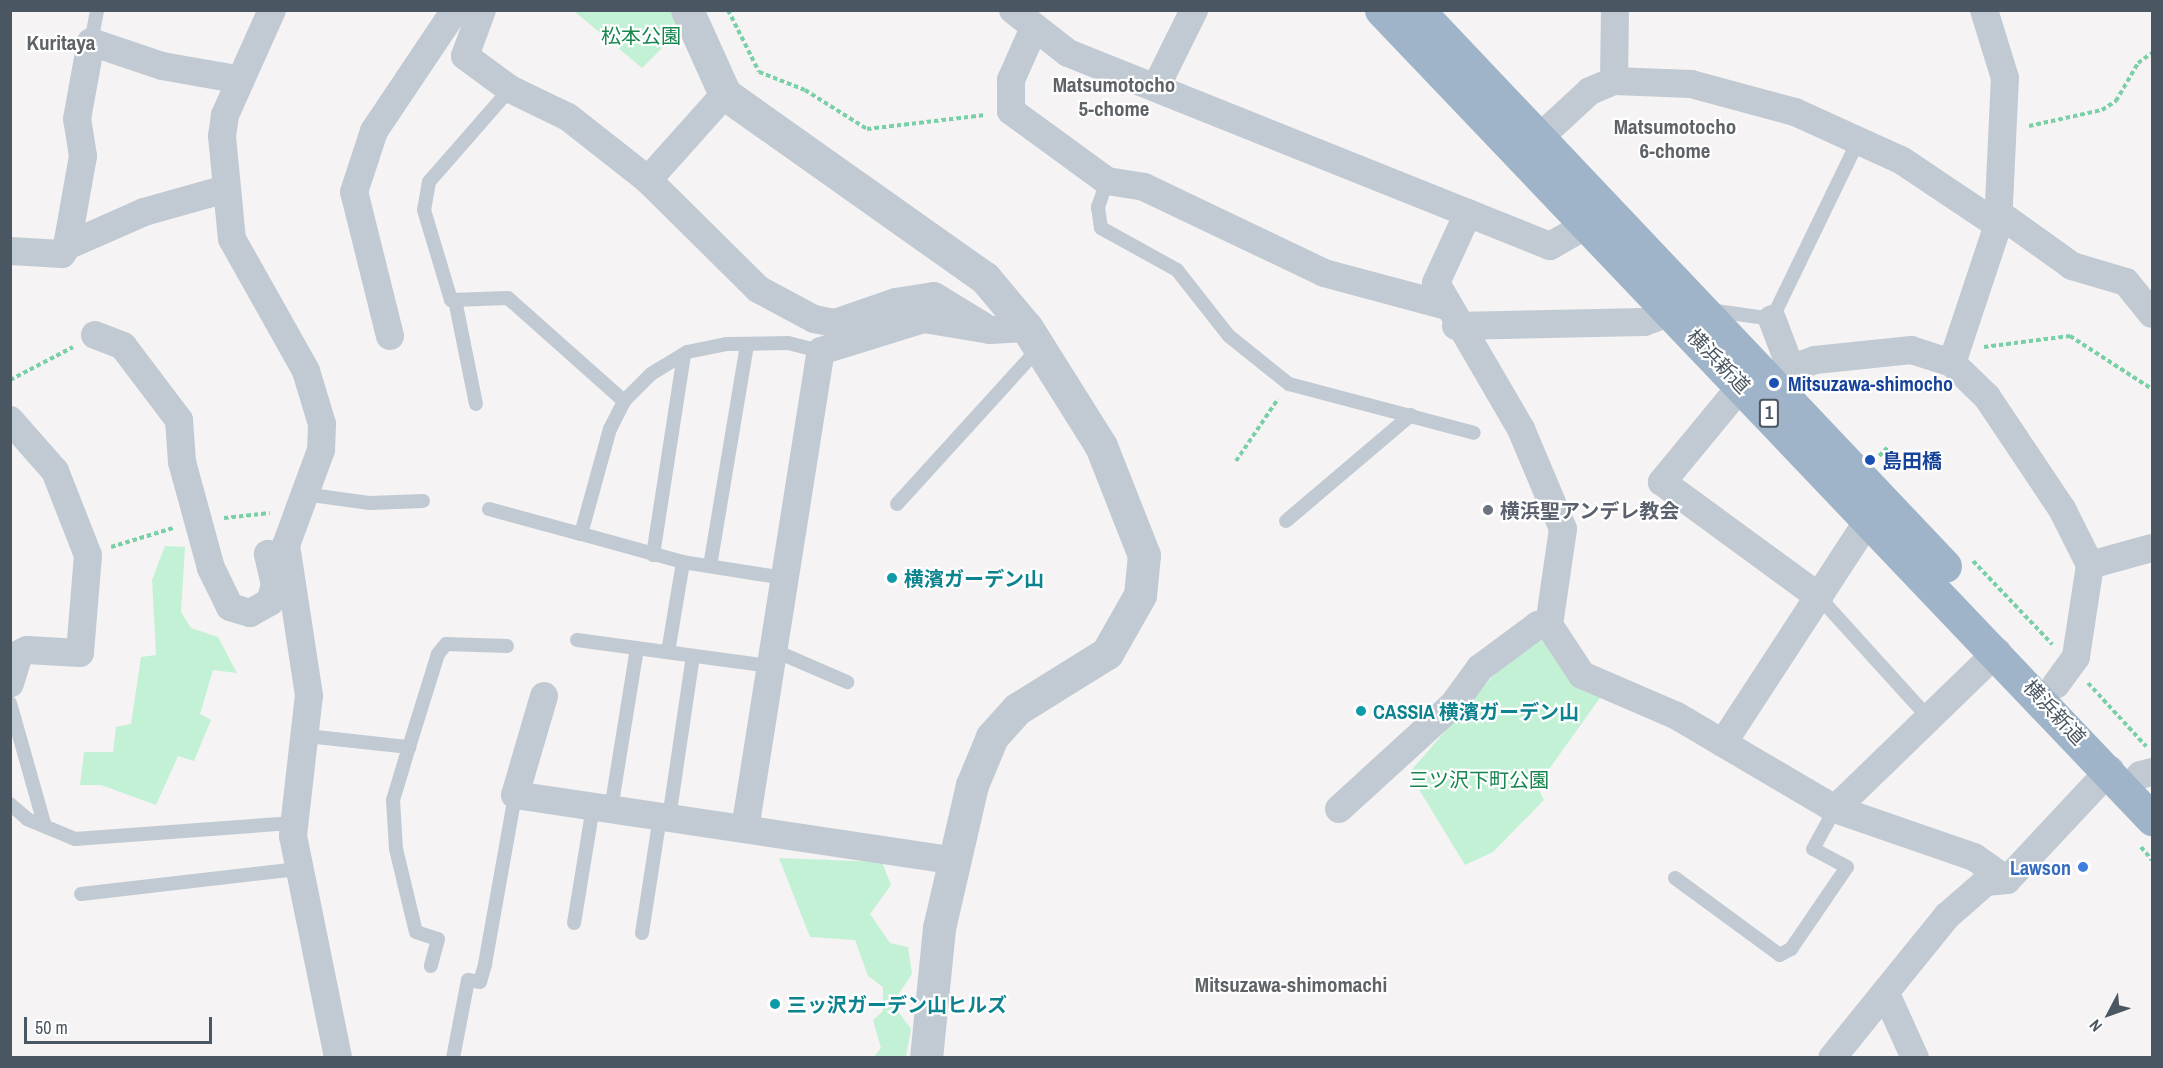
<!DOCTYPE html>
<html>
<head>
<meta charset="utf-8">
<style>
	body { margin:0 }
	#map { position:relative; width:2163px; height:1068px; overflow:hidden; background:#f5f3f3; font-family:"Archivo Narrow","Noto Sans JP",sans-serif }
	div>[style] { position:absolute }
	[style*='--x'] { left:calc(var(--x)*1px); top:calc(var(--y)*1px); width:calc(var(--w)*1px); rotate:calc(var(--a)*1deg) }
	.green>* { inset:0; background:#c3f1d5 }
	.path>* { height:4px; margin-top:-2px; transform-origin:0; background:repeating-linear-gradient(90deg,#7ad0a6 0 4.5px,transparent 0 7.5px) }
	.service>* { height:14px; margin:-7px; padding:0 7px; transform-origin:7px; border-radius:7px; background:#c1cad2 }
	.minor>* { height:28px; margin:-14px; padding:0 14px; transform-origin:14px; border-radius:14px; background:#c1cad2 }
	.tertiary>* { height:33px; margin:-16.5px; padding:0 16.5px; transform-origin:16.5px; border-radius:16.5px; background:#c1cad2 }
	.trunk>* { height:33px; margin:-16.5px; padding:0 16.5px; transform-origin:16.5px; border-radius:16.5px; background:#9fb4c9 }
	.dots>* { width:16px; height:16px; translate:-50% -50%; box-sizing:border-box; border:3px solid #fff; border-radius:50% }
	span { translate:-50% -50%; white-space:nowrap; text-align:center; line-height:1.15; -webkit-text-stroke:4.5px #fff; paint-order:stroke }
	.shield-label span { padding:2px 4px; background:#fff; border:2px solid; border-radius:4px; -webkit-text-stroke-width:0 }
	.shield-label { font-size:18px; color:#4a5661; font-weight:700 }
	.park-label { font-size:20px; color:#17864f }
	.street-label { font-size:20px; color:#4a5661 }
	.transit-label { font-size:20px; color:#164399; font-weight:700 }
	.left { translate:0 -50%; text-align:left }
	.worship-label { font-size:20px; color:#5b616d; font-weight:700 }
	.culture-label { font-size:20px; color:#0d838f; font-weight:700 }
	.shop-label { font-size:20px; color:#366cbe; font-weight:700 }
	.right { translate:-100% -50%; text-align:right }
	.neighbourhood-label { font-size:21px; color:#5f6368; font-weight:700 }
	.frame { position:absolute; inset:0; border:12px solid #4a5661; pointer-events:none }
	.north { position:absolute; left:2079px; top:984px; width:60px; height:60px; -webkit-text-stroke:4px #fff; paint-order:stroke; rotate:229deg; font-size:16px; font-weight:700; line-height:24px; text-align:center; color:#4a5661 }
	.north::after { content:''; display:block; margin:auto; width:21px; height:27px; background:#4a5661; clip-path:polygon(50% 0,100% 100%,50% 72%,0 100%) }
	.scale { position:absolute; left:24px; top:1017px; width:188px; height:27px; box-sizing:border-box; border:3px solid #4a5661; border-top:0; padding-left:8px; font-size:18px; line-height:21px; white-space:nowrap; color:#4a5661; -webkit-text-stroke:4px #fff; paint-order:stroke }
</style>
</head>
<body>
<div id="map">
	<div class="green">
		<div style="clip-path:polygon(574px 11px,673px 11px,680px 30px,642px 68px)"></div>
		<div style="clip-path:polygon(165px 546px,185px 547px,181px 612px,191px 628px,218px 637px,237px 673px,213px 670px,200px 714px,211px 720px,194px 761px,178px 756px,156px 805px,101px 785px,80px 785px,84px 752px,113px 752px,116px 727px,131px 724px,141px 657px,156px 655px,152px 580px)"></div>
		<div style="clip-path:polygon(1541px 634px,1602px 695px,1537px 786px,1544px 800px,1493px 852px,1465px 865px,1409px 773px,1492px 677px)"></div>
		<div style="clip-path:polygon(779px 858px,882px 862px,891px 885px,870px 914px,890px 943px,908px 947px,912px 974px,898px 995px,897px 1010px,911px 1029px,906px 1057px,874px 1057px,881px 1048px,873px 1020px,883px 1011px,883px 987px,868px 976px,855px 940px,810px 937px)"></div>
	</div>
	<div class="path">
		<div style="--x:728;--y:10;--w:69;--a:63.4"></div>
		<div style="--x:759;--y:72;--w:49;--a:21.4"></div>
		<div style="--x:805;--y:90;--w:73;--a:32.2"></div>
		<div style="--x:867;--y:129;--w:119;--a:-6.8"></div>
		<div style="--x:2029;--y:126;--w:75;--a:-12.4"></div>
		<div style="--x:2102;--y:110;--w:17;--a:-33"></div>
		<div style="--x:2116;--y:101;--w:44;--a:-59.9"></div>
		<div style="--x:2138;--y:63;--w:17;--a:-36"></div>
		<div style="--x:1984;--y:347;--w:87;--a:-7.3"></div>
		<div style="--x:2070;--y:336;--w:98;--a:32.9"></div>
		<div style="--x:10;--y:380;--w:71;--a:-27.6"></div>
		<div style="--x:1879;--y:456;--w:14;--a:-45"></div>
		<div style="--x:1236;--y:461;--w:75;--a:-55.9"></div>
		<div style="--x:224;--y:518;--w:46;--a:-6.2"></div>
		<div style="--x:111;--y:547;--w:65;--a:-17"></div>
		<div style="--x:1973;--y:561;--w:115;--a:46.4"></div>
		<div style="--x:2088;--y:683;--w:86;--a:47.4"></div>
		<div style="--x:2141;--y:847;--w:17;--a:50"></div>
	</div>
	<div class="service">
		<div style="--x:91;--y:42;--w:33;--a:-79"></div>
		<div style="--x:510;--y:89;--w:123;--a:131.1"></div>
		<div style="--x:429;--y:182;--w:28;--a:100"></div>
		<div style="--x:424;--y:210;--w:94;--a:73.3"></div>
		<div style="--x:451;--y:300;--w:57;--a:-2"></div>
		<div style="--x:508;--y:298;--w:155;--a:41.6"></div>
		<div style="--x:1107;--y:181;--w:28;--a:109"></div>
		<div style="--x:1098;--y:207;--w:21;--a:82"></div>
		<div style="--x:1101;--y:228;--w:87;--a:28.9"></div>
		<div style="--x:1177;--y:270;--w:84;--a:51.8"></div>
		<div style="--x:1229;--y:336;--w:77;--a:38.7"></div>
		<div style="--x:1289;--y:384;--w:191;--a:14.8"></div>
		<div style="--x:455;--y:300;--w:106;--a:78.6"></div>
		<div style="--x:1709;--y:310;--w:64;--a:8.1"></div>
		<div style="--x:1772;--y:319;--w:195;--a:-64.2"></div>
		<div style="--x:304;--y:494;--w:67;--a:7.8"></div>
		<div style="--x:370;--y:503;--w:53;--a:-2.2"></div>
		<div style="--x:897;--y:504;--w:211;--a:-47.7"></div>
		<div style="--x:489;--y:509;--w:95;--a:15.2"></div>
		<div style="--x:1286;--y:521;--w:164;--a:-40.3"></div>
		<div style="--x:653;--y:555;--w:203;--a:-81.2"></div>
		<div style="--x:710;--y:566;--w:225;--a:-80.5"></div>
		<div style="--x:784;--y:578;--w:102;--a:-171"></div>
		<div style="--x:683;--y:562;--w:106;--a:-164.6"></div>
		<div style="--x:581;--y:534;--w:109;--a:-74.6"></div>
		<div style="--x:610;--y:429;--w:31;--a:-63"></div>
		<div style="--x:624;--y:401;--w:38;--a:-45"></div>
		<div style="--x:651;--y:374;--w:42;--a:-31.4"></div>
		<div style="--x:687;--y:352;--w:41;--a:-11.3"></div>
		<div style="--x:727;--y:344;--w:61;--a:-0.9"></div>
		<div style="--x:788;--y:343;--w:34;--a:14"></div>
		<div style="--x:1819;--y:597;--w:162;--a:47.8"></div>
		<div style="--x:577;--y:640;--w:195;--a:7.7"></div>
		<div style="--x:773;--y:650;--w:81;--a:23.4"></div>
		<div style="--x:668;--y:652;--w:91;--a:-80.5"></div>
		<div style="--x:10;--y:703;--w:125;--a:74.2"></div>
		<div style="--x:307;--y:736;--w:103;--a:6.2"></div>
		<div style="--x:409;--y:747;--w:97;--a:-72.7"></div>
		<div style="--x:438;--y:654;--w:13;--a:-51"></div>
		<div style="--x:446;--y:644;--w:61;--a:1.9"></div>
		<div style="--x:409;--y:747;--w:55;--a:106.8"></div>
		<div style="--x:393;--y:800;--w:49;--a:86.5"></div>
		<div style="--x:396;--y:849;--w:85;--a:76.5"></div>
		<div style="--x:416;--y:932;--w:23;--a:18"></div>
		<div style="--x:438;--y:939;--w:28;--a:105"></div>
		<div style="--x:10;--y:804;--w:23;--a:41"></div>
		<div style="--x:27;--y:819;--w:52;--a:22.6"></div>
		<div style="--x:75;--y:839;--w:220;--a:-4.2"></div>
		<div style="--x:611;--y:809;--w:163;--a:-80.8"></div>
		<div style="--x:669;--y:818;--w:164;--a:-81.6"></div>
		<div style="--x:1675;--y:878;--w:130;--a:36.3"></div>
		<div style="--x:1780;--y:955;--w:13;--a:-29"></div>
		<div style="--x:1791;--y:949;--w:99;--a:-55.7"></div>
		<div style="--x:1847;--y:867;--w:38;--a:-152"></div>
		<div style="--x:1813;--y:849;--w:46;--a:-61.2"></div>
		<div style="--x:81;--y:894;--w:216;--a:-6.6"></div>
		<div style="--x:574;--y:923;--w:118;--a:-80.7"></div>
		<div style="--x:642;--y:933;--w:117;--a:-81.2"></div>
		<div style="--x:453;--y:1058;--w:79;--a:-79.1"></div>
		<div style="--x:468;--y:980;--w:12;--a:9"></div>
		<div style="--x:480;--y:982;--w:19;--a:-74"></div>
		<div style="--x:485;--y:964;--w:172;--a:-79.9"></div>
	</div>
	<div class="minor">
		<div style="--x:272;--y:10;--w:115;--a:114.1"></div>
		<div style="--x:225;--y:115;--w:21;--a:98"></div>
		<div style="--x:222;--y:136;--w:103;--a:84.5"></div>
		<div style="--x:232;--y:239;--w:151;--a:60.7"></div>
		<div style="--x:306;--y:371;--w:55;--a:73.2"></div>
		<div style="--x:322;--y:424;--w:26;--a:92"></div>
		<div style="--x:321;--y:450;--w:101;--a:110.2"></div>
		<div style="--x:286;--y:545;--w:152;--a:81.3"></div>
		<div style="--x:309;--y:695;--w:142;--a:96.5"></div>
		<div style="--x:293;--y:836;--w:227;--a:78.5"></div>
		<div style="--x:482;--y:10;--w:49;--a:110.3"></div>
		<div style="--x:465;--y:56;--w:56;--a:36.3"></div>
		<div style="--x:510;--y:89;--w:64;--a:25.8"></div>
		<div style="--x:568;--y:117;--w:102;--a:38.2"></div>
		<div style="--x:648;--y:180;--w:155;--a:44.7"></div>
		<div style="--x:758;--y:289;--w:64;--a:28.2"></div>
		<div style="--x:814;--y:319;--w:21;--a:11"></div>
		<div style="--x:835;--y:323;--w:65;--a:-19"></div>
		<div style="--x:896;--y:302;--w:38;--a:-9"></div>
		<div style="--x:934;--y:296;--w:57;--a:31.5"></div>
		<div style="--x:1013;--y:10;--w:70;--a:38"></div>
		<div style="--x:1068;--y:53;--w:519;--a:21.82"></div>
		<div style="--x:1550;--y:246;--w:40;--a:-29.7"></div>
		<div style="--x:1585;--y:226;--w:23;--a:-49"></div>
		<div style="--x:1034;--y:28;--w:57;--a:113.9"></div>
		<div style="--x:1011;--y:80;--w:31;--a:90"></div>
		<div style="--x:1011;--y:111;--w:119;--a:36.1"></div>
		<div style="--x:1107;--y:181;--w:37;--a:9"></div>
		<div style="--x:1144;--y:187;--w:199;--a:25.5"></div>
		<div style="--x:1324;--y:273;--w:127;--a:15"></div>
		<div style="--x:1614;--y:81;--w:71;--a:-89.2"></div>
		<div style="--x:1157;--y:85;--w:84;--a:-63.7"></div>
		<div style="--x:1539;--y:138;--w:69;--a:-42.7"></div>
		<div style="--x:1590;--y:91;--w:26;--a:-23"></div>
		<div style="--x:1614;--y:81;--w:77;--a:2.2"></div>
		<div style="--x:1691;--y:84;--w:108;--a:15.1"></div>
		<div style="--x:1795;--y:112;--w:116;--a:24.4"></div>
		<div style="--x:1901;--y:160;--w:117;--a:33.8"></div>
		<div style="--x:648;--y:180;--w:115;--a:-48.2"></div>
		<div style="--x:1468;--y:213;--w:77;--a:114.6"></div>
		<div style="--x:1436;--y:283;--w:169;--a:59.8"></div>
		<div style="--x:1521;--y:429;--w:108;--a:67.2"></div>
		<div style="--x:1563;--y:529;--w:97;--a:98.3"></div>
		<div style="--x:1549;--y:625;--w:60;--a:56.6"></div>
		<div style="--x:1582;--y:675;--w:103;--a:23.3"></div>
		<div style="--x:1677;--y:716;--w:183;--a:30.5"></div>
		<div style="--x:1835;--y:809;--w:147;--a:19.1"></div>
		<div style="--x:1974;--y:857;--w:40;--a:34.9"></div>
		<div style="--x:1998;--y:213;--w:91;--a:35.6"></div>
		<div style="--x:2072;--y:266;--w:56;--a:16.5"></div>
		<div style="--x:2126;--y:282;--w:41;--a:50.9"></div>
		<div style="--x:67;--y:246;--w:91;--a:-79.9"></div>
		<div style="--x:83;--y:156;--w:37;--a:-99"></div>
		<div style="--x:77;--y:119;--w:78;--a:-79.7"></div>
		<div style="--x:91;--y:42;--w:75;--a:18.7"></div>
		<div style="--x:162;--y:66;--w:80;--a:10"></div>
		<div style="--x:10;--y:251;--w:52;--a:3.3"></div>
		<div style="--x:62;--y:254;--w:9;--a:-58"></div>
		<div style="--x:67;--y:246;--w:84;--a:-23.8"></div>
		<div style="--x:144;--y:212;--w:85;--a:-15.7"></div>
		<div style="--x:1772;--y:319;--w:53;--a:69.2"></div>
		<div style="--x:1456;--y:326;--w:188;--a:-1.2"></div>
		<div style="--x:1644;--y:322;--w:29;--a:-20"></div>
		<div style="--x:95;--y:335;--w:30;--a:21"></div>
		<div style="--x:123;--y:346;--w:93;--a:52.9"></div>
		<div style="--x:179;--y:420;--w:42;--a:85.9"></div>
		<div style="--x:182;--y:462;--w:110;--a:74.7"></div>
		<div style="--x:211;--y:568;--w:43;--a:64"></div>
		<div style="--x:230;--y:607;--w:21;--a:17"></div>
		<div style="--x:250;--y:613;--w:23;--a:-29"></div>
		<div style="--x:270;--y:602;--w:18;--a:-74"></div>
		<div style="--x:275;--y:585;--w:32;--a:-103"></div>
		<div style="--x:390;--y:336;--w:148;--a:-104"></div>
		<div style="--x:354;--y:192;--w:64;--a:-71.8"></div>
		<div style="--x:374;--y:131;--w:146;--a:-56.2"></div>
		<div style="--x:1952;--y:363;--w:145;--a:-71.6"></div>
		<div style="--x:1998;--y:225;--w:147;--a:-87.3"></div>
		<div style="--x:2005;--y:78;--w:71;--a:-107.2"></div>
		<div style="--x:1769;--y:377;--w:49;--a:-20.3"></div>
		<div style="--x:1815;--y:360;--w:97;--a:-5.9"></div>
		<div style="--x:1911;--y:350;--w:43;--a:17.6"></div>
		<div style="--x:1952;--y:363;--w:49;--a:44.2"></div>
		<div style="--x:1987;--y:397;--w:135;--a:56.2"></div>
		<div style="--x:2062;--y:509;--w:63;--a:63.4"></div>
		<div style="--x:2090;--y:565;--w:93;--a:98.7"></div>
		<div style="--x:2076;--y:657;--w:34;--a:126"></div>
		<div style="--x:1742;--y:385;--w:126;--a:129.5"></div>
		<div style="--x:1662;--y:482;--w:195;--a:36.2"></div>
		<div style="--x:10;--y:420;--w:68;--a:48.6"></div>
		<div style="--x:55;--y:471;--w:90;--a:68.6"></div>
		<div style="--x:88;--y:555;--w:98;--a:94.7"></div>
		<div style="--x:80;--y:653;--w:53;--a:-176.8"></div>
		<div style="--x:27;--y:650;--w:9;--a:153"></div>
		<div style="--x:19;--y:654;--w:31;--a:107"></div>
		<div style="--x:2090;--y:565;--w:64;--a:-15.3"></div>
		<div style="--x:544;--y:696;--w:103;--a:106.3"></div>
		<div style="--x:515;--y:795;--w:445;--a:8.5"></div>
		<div style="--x:1723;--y:743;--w:267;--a:-56.9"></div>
		<div style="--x:2140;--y:775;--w:12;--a:-14"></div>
		<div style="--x:1339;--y:809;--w:154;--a:-42.4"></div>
		<div style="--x:1453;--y:705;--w:46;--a:-53.9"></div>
		<div style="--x:1480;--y:668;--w:72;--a:-36.6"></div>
		<div style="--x:1538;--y:625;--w:11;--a:0"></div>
		<div style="--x:1835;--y:809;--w:226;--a:-44.1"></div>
		<div style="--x:745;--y:829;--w:484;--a:-81"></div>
		<div style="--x:821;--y:351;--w:108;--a:-17.3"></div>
		<div style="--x:924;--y:319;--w:67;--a:9.5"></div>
		<div style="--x:990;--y:330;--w:37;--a:-3"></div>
		<div style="--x:1887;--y:996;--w:68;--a:65.7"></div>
		<div style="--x:1832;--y:1058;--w:183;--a:-51"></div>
		<div style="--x:1947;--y:916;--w:52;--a:-41.1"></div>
		<div style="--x:1986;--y:882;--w:21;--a:-5"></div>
		<div style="--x:2007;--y:880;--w:151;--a:-46.9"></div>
	</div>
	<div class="tertiary">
		<div style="--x:687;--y:10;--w:92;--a:65.7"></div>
		<div style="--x:725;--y:94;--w:319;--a:35.3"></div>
		<div style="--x:985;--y:278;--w:65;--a:50"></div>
		<div style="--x:1027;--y:328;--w:139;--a:57.9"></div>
		<div style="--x:1101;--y:446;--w:117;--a:68.5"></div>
		<div style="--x:1144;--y:555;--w:40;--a:95.7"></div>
		<div style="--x:1140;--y:595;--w:67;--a:119.6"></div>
		<div style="--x:1107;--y:653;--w:106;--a:148.1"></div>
		<div style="--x:1017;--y:709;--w:38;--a:132"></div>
		<div style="--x:992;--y:737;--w:52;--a:112.6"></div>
		<div style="--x:972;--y:785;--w:147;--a:103"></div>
		<div style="--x:939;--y:928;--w:131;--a:95.7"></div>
	</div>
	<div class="trunk">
		<div style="--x:1381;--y:10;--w:1118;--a:46.38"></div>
		<div style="--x:1418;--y:10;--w:766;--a:46.53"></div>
	</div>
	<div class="dots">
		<div style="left:1774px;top:383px;background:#1a4fb4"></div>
		<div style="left:1870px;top:460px;background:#1a4fb4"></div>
		<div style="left:1488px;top:510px;background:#6b7280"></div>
		<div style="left:892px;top:578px;background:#0f9aa8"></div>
		<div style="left:1361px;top:711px;background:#0f9aa8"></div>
		<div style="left:2083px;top:867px;background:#3f7fe0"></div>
		<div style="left:775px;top:1004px;background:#0f9aa8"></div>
	</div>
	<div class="shield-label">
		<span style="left:1769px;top:413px">1</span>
	</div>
	<div class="park-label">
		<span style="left:641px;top:35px">松本公園</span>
		<span style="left:1479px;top:779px">三ツ沢下町公園</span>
	</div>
	<div class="street-label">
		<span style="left:1719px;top:361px;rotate:46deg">横浜新道</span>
		<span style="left:2055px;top:712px;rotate:47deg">横浜新道</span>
	</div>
	<div class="transit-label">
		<span class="left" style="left:1788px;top:383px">Mitsuzawa-shimocho</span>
		<span class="left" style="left:1882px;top:460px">島田橋</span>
	</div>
	<div class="worship-label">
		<span class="left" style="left:1500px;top:510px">横浜聖アンデレ教会</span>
	</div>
	<div class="culture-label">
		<span class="left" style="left:904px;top:578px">横濱ガーデン山</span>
		<span class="left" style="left:1373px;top:711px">CASSIA 横濱ガーデン山</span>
		<span class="left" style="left:787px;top:1004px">三ッ沢ガーデン山ヒルズ</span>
	</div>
	<div class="shop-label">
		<span class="right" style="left:2071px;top:867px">Lawson</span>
	</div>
	<div class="neighbourhood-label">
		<span style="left:61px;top:43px">Kuritaya</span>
		<span style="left:1114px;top:97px">Matsumotocho<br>5-chome</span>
		<span style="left:1675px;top:139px">Matsumotocho<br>6-chome</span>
		<span style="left:1291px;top:985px">Mitsuzawa-shimomachi</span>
	</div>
	<div class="frame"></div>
	<div class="north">N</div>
	<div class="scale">50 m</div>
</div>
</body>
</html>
